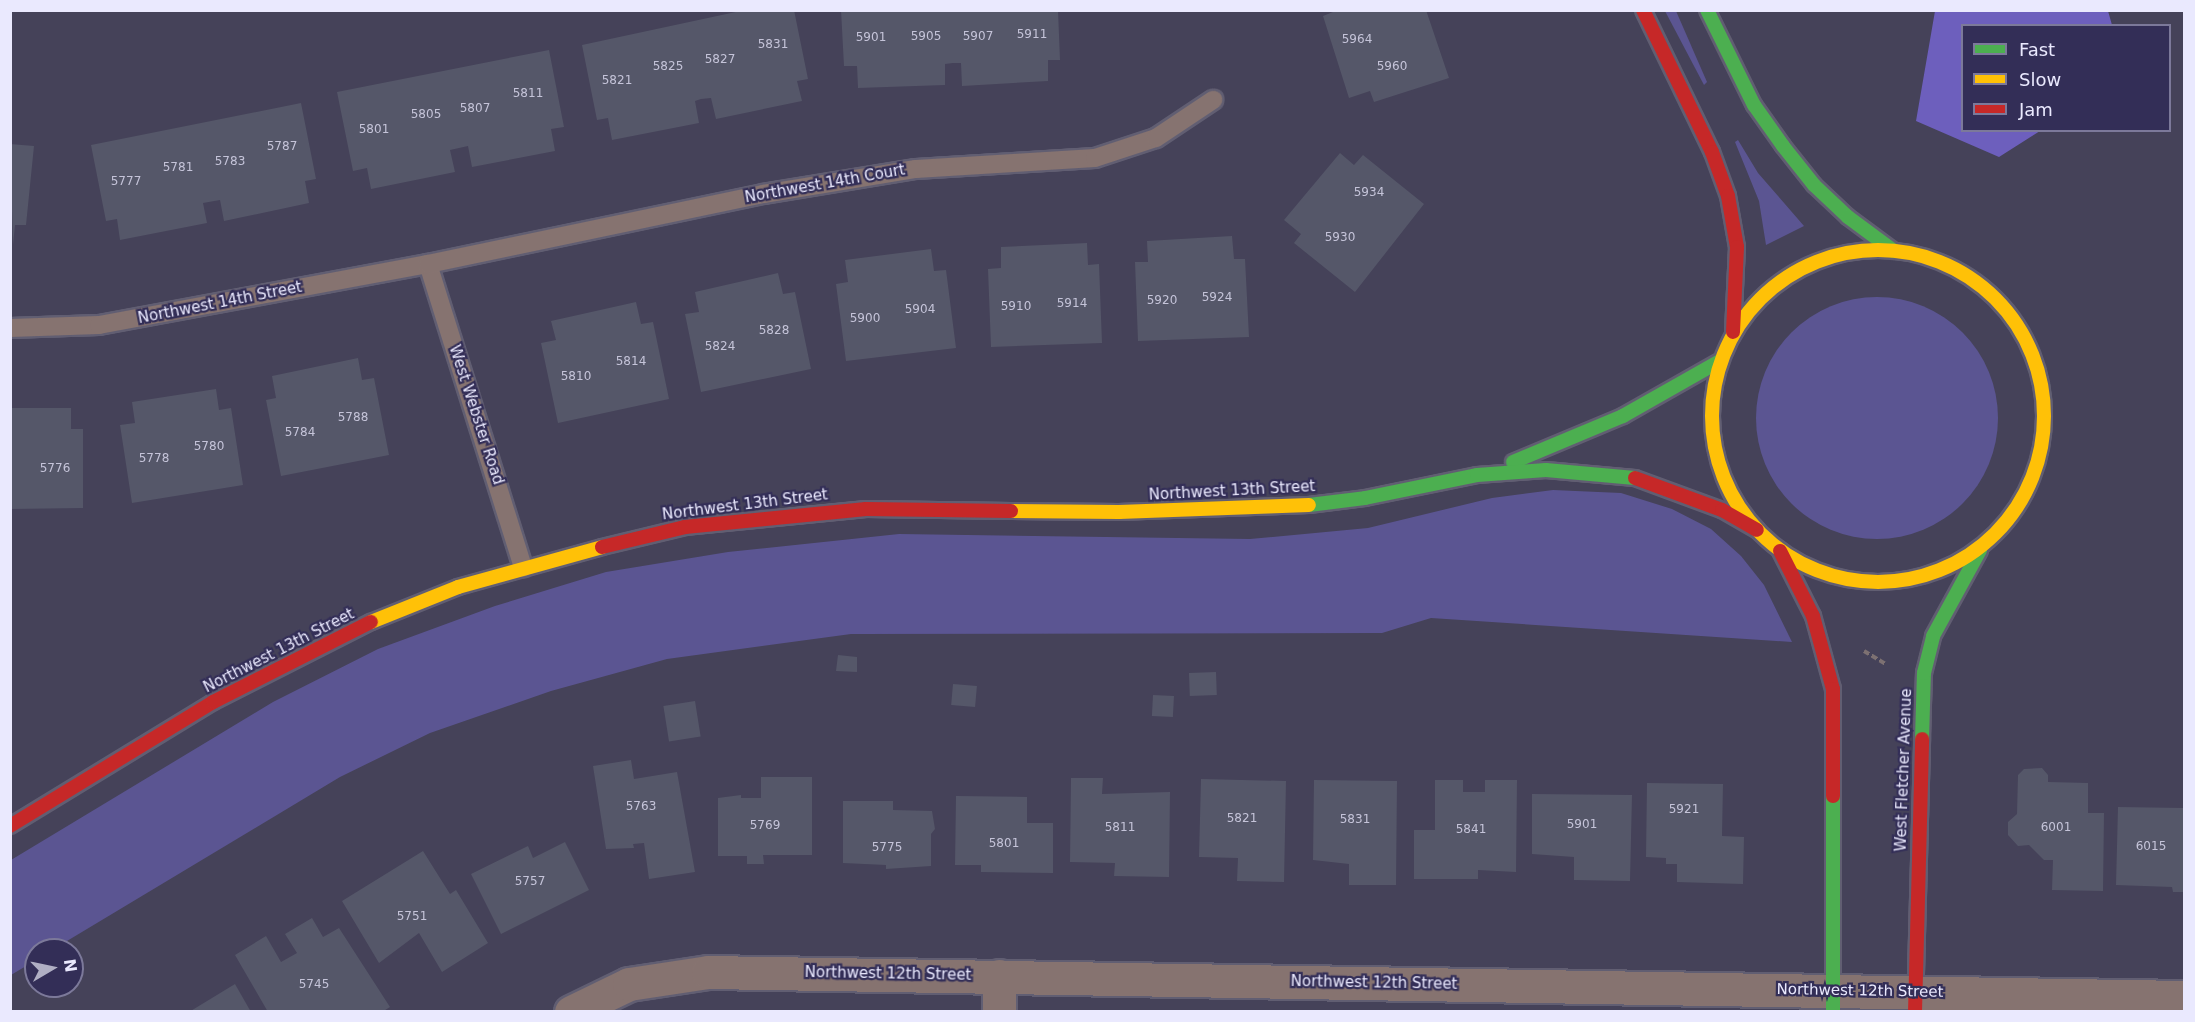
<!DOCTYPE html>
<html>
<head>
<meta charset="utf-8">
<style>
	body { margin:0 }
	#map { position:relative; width:2195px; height:1022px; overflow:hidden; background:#454259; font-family:"DejaVu Sans",sans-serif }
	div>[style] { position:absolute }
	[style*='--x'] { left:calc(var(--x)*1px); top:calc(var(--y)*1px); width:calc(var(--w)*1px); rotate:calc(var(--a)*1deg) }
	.green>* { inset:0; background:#5b5592 }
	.round { border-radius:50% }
	.forest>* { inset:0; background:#6d5fbd }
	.building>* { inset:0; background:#555769; transform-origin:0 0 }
	.path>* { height:4px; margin-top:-2px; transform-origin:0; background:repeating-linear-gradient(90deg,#7d7172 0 6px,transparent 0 9px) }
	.roads { filter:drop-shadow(2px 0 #615e72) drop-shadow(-2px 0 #615e72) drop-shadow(0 2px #615e72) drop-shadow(0 -2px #615e72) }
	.lane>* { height:18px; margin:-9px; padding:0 9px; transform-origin:9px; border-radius:9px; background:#867370 }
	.street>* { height:33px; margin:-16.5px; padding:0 16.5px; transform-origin:16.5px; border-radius:16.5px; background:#867370 }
	.fast>* { height:14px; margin:-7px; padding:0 7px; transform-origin:7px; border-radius:7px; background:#4caf50 }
	.slow>* { height:14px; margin:-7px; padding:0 7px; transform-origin:7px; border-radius:7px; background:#ffc107 }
	.slow>.ring { margin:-7px; padding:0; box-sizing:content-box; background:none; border:14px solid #ffc107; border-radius:50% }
	.jam>* { height:14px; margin:-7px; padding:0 7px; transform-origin:7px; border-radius:7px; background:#c62828 }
	span { translate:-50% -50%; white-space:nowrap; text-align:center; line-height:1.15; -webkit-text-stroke:4.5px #332e57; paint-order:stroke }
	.number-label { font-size:12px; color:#c5c4d9 }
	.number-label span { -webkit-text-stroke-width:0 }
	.street-label { font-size:15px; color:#eae9fe }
	.frame { position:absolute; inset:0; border:12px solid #eae9fe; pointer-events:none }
	.legend { position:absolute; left:1961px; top:24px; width:210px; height:108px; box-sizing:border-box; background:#332e57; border:2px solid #7c799a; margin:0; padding:8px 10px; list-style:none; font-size:18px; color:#eae9fe }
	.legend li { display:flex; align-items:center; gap:12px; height:30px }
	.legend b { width:30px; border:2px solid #7c799a }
	.north { position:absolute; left:24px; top:938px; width:60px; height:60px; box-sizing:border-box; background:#332e57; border:2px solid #7c799a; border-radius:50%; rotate:81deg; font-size:16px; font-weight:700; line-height:24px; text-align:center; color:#eae9fe }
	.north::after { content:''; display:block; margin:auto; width:21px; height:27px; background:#b0afc4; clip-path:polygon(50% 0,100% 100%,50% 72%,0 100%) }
</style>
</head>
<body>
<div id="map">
	<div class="green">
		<div style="clip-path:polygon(1665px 11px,1676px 11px,1707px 82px,1704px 85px)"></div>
		<div style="clip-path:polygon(1738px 140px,1758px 173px,1804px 226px,1766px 245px,1759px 201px,1735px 142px)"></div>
		<div class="round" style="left:1756px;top:297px;width:242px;height:242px"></div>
		<div style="clip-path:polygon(1553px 490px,1621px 493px,1672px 509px,1711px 529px,1741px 556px,1764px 585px,1792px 642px,1431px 618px,1382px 633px,851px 634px,667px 659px,551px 691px,430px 733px,340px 777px,52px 950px,36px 950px,36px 960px,11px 975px,11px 860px,273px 702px,378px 649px,495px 606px,606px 572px,728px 552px,899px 534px,1250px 539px,1368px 528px,1492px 498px)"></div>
	</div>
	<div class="forest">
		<div style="clip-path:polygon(1935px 11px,2108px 11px,2112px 25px,1962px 26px,1962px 130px,2040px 131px,1999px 157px,1916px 121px)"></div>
	</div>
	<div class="building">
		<div style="clip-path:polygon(745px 10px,794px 10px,808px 79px,797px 81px,802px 101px,716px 119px,711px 98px,701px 99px,695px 101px,699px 123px,612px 140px,608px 118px,597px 120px,582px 45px)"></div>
		<div style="clip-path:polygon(841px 10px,1058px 10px,1060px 60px,1048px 60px,1048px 81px,962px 86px,961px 63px,953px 63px,945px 64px,945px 85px,858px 88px,857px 66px,844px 66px)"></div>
		<div style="clip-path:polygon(1338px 10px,1426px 10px,1449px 78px,1374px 102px,1370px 91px,1349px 98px,1323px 16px)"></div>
		<div style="clip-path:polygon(549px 50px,564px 127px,551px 129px,555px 151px,472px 167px,468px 146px,450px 150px,455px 172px,371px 189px,367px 168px,353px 171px,337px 92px)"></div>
		<div style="clip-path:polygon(301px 103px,316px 179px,305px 181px,309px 203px,224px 221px,220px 200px,203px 203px,207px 223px,120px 240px,117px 219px,106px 221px,91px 145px)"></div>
		<div style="clip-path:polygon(10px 144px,34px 146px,26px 225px,15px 225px,13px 245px)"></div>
		<div style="clip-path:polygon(1340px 153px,1354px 165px,1363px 155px,1424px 204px,1355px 292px,1294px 243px,1301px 234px,1284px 220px)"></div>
		<div style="clip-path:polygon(1232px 236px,1234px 259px,1245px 259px,1249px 337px,1138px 341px,1135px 262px,1148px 262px,1147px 241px)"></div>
		<div style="clip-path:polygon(1087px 243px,1088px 265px,1099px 264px,1102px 343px,991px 347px,988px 269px,1001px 268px,1001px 247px)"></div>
		<div style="clip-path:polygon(931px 249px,934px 271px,946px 270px,956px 348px,846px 361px,836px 284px,848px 282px,845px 260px)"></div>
		<div style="clip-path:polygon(778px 273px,783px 294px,795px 292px,811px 369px,701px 392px,685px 314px,699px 312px,695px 292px)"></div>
		<div style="clip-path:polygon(636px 302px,641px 324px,653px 322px,669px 399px,558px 423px,541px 343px,556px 340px,551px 321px)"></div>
		<div style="clip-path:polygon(358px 358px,362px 380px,374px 378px,389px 455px,281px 476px,266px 400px,276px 398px,272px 376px)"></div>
		<div style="clip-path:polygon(216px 389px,219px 410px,231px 408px,243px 485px,132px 503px,120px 425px,135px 423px,132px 402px)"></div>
		<div style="clip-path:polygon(10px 408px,71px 408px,71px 429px,83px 429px,83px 508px,10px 509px)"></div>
		<div style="clip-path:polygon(838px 655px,857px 657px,857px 672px,836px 671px)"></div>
		<div style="left:1216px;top:672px;width:23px;height:27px;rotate:88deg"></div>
		<div style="left:953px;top:684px;width:24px;height:21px;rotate:5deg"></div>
		<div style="left:1153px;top:695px;width:21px;height:21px;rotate:3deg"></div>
		<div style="left:695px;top:701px;width:36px;height:32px;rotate:81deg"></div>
		<div style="clip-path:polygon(631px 760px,634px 779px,677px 772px,695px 872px,649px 879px,644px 843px,633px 844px,634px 848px,606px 849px,593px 766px)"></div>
		<div style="clip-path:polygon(2042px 768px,2048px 775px,2048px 782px,2088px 783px,2088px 813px,2104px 813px,2103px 891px,2052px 890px,2053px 860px,2044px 860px,2029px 845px,2018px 846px,2008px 835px,2008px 822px,2017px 814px,2018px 775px,2024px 769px)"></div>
		<div style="clip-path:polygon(761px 777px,812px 777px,812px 855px,763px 855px,764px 864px,747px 864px,747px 856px,718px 856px,718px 798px,741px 795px,741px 798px,761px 798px)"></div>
		<div style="clip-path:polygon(1071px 778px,1103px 778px,1102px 794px,1170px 792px,1169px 877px,1114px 876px,1115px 863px,1070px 862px)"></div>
		<div style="clip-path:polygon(1201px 779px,1286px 781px,1284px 882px,1237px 881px,1238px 858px,1199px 857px)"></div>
		<div style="clip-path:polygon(1314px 780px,1397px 781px,1396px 885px,1349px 885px,1349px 864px,1313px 860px)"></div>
		<div style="clip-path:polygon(1435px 780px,1463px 780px,1463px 792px,1485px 792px,1485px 780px,1517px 780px,1516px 872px,1478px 870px,1478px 879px,1414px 879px,1414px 830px,1435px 830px)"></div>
		<div style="clip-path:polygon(1647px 783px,1723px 784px,1722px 836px,1744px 837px,1743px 884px,1677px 882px,1677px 864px,1666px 864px,1666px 858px,1646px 857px)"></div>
		<div style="clip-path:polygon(1532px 794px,1632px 795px,1630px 881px,1574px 880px,1574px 857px,1532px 854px)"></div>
		<div style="clip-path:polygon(956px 796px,1027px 797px,1027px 823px,1053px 823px,1053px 873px,981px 872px,981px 865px,955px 865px)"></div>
		<div style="clip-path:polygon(843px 801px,893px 801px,893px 810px,932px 811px,935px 829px,931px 834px,931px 866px,886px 869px,886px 865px,843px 863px)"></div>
		<div style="clip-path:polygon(2118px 807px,2184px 808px,2184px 892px,2173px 892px,2172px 887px,2116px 885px)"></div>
		<div style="clip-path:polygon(565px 842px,589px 890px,501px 934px,471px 874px,528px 846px,533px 858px)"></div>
		<div style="clip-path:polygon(423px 851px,450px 894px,456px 890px,488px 943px,442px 972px,419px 933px,379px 963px,342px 901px)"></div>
		<div style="clip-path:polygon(312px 918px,323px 937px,339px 928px,390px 1007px,382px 1012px,268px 1012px,235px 955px,266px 936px,281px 962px,297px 953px,285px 934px)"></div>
		<div style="clip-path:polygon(235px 984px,251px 1012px,189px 1012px)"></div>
	</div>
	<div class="path">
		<div style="--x:1864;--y:651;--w:26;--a:31"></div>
	</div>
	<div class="roads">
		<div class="lane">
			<div style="--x:428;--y:264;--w:318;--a:72.6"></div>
			<div style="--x:10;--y:328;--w:89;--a:-1.9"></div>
			<div style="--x:99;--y:325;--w:335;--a:-10.5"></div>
			<div style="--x:428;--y:264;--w:342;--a:-11.8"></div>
			<div style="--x:763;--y:194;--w:155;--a:-9.3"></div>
			<div style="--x:916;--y:169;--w:179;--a:-3.5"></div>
			<div style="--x:1095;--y:158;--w:64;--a:-18.2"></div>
			<div style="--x:1156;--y:138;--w:69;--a:-33.7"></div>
		</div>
		<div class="street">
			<div style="--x:571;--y:1012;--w:64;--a:-25.8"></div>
			<div style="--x:629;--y:984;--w:80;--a:-8.6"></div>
			<div style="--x:708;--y:972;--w:1476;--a:0.97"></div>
			<div style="--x:999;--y:1012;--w:36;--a:-90"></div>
		</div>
		<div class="fast">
			<div style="--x:1707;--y:10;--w:106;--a:63.7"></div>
			<div style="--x:1754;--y:105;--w:50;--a:54.7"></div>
			<div style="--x:1783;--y:146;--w:50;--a:51.5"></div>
			<div style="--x:1814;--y:185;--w:47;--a:43.3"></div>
			<div style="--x:1848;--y:217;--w:57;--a:36.5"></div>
			<div style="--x:1513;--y:462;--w:119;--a:-22.7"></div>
			<div style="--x:1623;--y:416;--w:112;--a:-29.6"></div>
			<div style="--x:1309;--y:505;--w:56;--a:-7.1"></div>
			<div style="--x:1365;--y:498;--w:114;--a:-11.6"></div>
			<div style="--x:1477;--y:475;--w:69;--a:-4.1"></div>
			<div style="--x:1546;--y:470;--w:89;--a:5.1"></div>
			<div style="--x:1922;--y:739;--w:66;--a:-88.3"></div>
			<div style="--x:1924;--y:673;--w:38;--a:-76"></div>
			<div style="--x:1933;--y:636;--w:98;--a:-61.3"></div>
			<div style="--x:1833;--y:796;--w:216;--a:90"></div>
		</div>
		<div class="slow">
			<div class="ring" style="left:1712px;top:250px;width:318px;height:318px"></div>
			<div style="--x:1011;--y:511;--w:108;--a:0.5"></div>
			<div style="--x:1119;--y:512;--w:190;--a:-2.1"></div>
			<div style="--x:371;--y:622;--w:94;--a:-21.9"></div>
			<div style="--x:458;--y:587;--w:149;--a:-15.5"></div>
		</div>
		<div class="jam">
			<div style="--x:1643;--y:10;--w:158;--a:64.1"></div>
			<div style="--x:1712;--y:152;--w:47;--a:70"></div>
			<div style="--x:1728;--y:196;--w:52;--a:80"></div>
			<div style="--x:1737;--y:247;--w:85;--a:92.7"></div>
			<div style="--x:1635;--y:478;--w:93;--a:20.2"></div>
			<div style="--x:1722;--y:510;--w:40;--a:29.7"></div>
			<div style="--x:602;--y:547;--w:85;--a:-13.5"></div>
			<div style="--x:685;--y:527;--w:182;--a:-5.7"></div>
			<div style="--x:866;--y:509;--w:145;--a:0.8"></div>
			<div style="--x:1780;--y:551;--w:73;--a:63.1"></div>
			<div style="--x:1813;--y:616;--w:76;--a:74.7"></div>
			<div style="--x:1833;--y:689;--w:107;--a:90"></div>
			<div style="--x:10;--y:826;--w:238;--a:-31.4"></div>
			<div style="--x:213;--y:702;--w:177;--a:-26.9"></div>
			<div style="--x:1915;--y:1012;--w:273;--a:-88.5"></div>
		</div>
	</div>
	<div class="number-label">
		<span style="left:1032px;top:35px">5911</span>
		<span style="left:926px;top:37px">5905</span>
		<span style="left:978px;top:37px">5907</span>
		<span style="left:871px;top:38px">5901</span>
		<span style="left:1357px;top:40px">5964</span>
		<span style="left:773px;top:45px">5831</span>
		<span style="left:720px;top:60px">5827</span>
		<span style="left:668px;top:67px">5825</span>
		<span style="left:1392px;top:67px">5960</span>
		<span style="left:617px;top:81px">5821</span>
		<span style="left:528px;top:94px">5811</span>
		<span style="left:475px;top:109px">5807</span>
		<span style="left:426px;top:115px">5805</span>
		<span style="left:374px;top:130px">5801</span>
		<span style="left:282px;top:147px">5787</span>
		<span style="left:230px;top:162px">5783</span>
		<span style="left:178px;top:168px">5781</span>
		<span style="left:126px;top:182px">5777</span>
		<span style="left:1369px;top:193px">5934</span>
		<span style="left:1340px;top:238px">5930</span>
		<span style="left:1217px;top:298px">5924</span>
		<span style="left:1162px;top:301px">5920</span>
		<span style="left:1072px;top:304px">5914</span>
		<span style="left:1016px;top:307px">5910</span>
		<span style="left:920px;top:310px">5904</span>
		<span style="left:865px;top:319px">5900</span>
		<span style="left:774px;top:331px">5828</span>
		<span style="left:720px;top:347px">5824</span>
		<span style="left:631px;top:362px">5814</span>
		<span style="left:576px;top:377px">5810</span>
		<span style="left:353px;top:418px">5788</span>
		<span style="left:300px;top:433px">5784</span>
		<span style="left:209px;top:447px">5780</span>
		<span style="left:154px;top:459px">5778</span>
		<span style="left:55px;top:469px">5776</span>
		<span style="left:641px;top:807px">5763</span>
		<span style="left:1684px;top:810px">5921</span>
		<span style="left:1242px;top:819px">5821</span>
		<span style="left:1355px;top:820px">5831</span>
		<span style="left:1582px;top:825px">5901</span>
		<span style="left:765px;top:826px">5769</span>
		<span style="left:1120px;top:828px">5811</span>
		<span style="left:2056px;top:828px">6001</span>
		<span style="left:1471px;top:830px">5841</span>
		<span style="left:1004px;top:844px">5801</span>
		<span style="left:2151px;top:847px">6015</span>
		<span style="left:887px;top:848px">5775</span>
		<span style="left:530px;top:882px">5757</span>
		<span style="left:412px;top:917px">5751</span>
		<span style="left:314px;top:985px">5745</span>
	</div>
	<div class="street-label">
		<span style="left:825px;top:184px;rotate:-10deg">Northwest 14th Court</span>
		<span style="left:220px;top:303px;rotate:-11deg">Northwest 14th Street</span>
		<span style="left:476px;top:415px;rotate:72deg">West Webster Road</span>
		<span style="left:1232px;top:491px;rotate:-3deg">Northwest 13th Street</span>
		<span style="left:745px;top:505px;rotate:-7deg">Northwest 13th Street</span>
		<span style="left:279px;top:651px;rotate:-27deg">Northwest 13th Street</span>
		<span style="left:1904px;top:770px;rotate:-88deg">West Fletcher Avenue</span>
		<span style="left:888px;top:974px;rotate:1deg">Northwest 12th Street</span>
		<span style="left:1374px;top:983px;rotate:1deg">Northwest 12th Street</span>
		<span style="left:1860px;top:991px;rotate:1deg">Northwest 12th Street</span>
	</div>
	<div class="frame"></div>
	<ul class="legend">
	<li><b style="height:8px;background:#4caf50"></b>Fast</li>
	<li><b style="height:8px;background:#ffc107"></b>Slow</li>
	<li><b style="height:8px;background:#c62828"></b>Jam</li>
	</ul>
	<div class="north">N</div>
</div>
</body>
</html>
